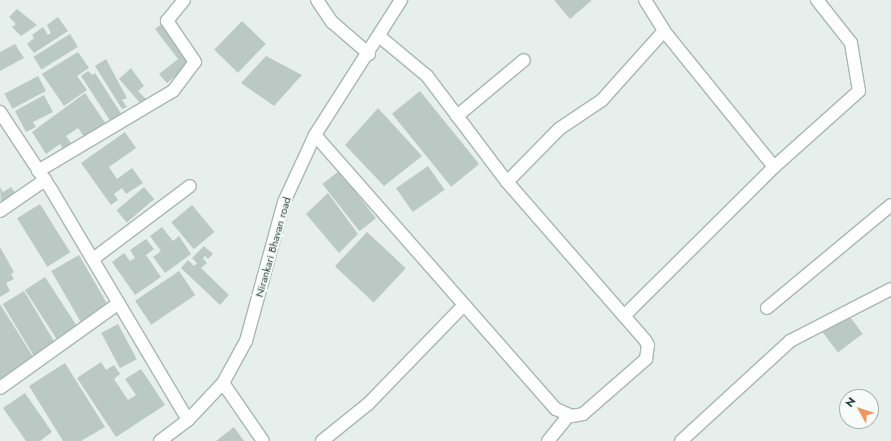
<!DOCTYPE html>
<html>
<head>
<meta charset="utf-8">
<style>
	body { margin:0 }
	#map { position:relative; width:891px; height:441px; overflow:hidden; background:#e6efec; font-family:Jost,sans-serif }
	div>[style] { position:absolute }
	[style*='--x'] { left:calc(var(--x)*1px); top:calc(var(--y)*1px); width:calc(var(--w)*1px); rotate:calc(var(--a)*1deg) }
	.building>* { inset:0; background:#bbc9c5; transform-origin:0 0 }
	.roads { filter:drop-shadow(1px 0 #a8b7b4) drop-shadow(-1px 0 #a8b7b4) drop-shadow(0 1px #a8b7b4) drop-shadow(0 -1px #a8b7b4) }
	.street>* { height:12px; margin:-6px; padding:0 6px; transform-origin:6px; border-radius:6px; background:#fff }
	.secondary>* { height:12px; margin:-6px; padding:0 6px; transform-origin:6px; border-radius:6px; background:#fff }
	span { translate:-50% -50%; white-space:nowrap; text-align:center; line-height:1.15; -webkit-text-stroke:4px #f7fbf9; paint-order:stroke }
	.street-label { font-size:11px; color:#25413d }
	.north { position:absolute; left:839px; top:389px; width:40px; height:40px; box-sizing:border-box; background:#f7fbf9; border:1px solid #a3b1ae; border-radius:50%; rotate:309deg; font-size:11px; font-weight:700; line-height:16px; text-align:center; color:#25413d }
	.north::after { content:''; display:block; margin:auto; width:14px; height:18px; background:#ef9764; clip-path:polygon(50% 0,100% 100%,50% 72%,0 100%) }
</style>
</head>
<body>
<div id="map">
	<div class="building">
		<div style="clip-path:polygon(554px 0,592px 0,570px 19px)"></div>
		<div style="clip-path:polygon(17px 9px,37px 25px,21px 36px,12px 27px,16px 24px,9px 17px)"></div>
		<div style="clip-path:polygon(58px 17px,68px 31px,34px 53px,27px 44px,34px 38px,32px 35px,43px 27px,48px 35px,51px 33px,47px 25px)"></div>
		<div style="left:242px;top:21px;width:33px;height:40px;rotate:44deg"></div>
		<div style="clip-path:polygon(163px 23px,193px 62px,167px 83px,159px 74px,178px 59px,155px 29px)"></div>
		<div style="left:70px;top:34px;width:15px;height:43px;rotate:58deg"></div>
		<div style="clip-path:polygon(15px 44px,24px 58px,0 71px,0 52px)"></div>
		<div style="clip-path:polygon(78px 52px,89px 68px,77px 76px,87px 90px,64px 106px,42px 74px)"></div>
		<div style="clip-path:polygon(266px 56px,302px 75px,274px 106px,241px 83px)"></div>
		<div style="clip-path:polygon(106px 59px,127px 98px,122px 100px,127px 107px,122px 109px,95px 66px)"></div>
		<div style="clip-path:polygon(131px 68px,144px 86px,138px 91px,146px 99px,141px 104px,119px 79px)"></div>
		<div style="clip-path:polygon(88px 71px,92px 75px,95px 73px,122px 115px,111px 122px,81px 76px)"></div>
		<div style="left:38px;top:76px;width:17px;height:38px;rotate:62deg"></div>
		<div style="left:420px;top:91px;width:94px;height:36px;rotate:51deg"></div>
		<div style="clip-path:polygon(85px 93px,106px 124px,85px 138px,78px 128px,66px 136px,74px 147px,66px 153px,60px 144px,46px 154px,32px 132px)"></div>
		<div style="clip-path:polygon(44px 95px,53px 112px,33px 122px,36px 127px,26px 132px,15px 111px)"></div>
		<div style="clip-path:polygon(378px 108px,422px 156px,384px 186px,345px 145px)"></div>
		<div style="clip-path:polygon(125px 132px,136px 148px,109px 167px,117px 179px,132px 168px,143px 183px,126px 194px,122px 188px,114px 194px,118px 200px,111px 205px,81px 163px)"></div>
		<div style="left:428px;top:166px;width:29px;height:39px;rotate:55deg"></div>
		<div style="left:339px;top:171px;width:60px;height:21px;rotate:52deg"></div>
		<div style="clip-path:polygon(0 187px,3px 192px,11px 187px,16px 194px,1px 203px)"></div>
		<div style="left:144px;top:187px;width:16px;height:36px;rotate:50deg"></div>
		<div style="clip-path:polygon(328px 193px,358px 234px,339px 253px,306px 214px)"></div>
		<div style="left:40px;top:204px;width:57px;height:27px;rotate:58deg"></div>
		<div style="left:192px;top:205px;width:35px;height:27px;rotate:50deg"></div>
		<div style="clip-path:polygon(162px 227px,173px 241px,179px 236px,191px 254px,165px 273px,153px 257px,161px 251px,150px 236px)"></div>
		<div style="left:367px;top:232px;width:53px;height:47px;rotate:43deg"></div>
		<div style="clip-path:polygon(146px 239px,154px 249px,146px 255px,161px 277px,135px 295px,112px 262px,124px 253px,130px 261px,135px 258px,130px 250px)"></div>
		<div style="clip-path:polygon(204px 246px,213px 254px,208px 259px,205px 256px,203px 258px,207px 263px,201px 268px,229px 295px,220px 305px,181px 268px,188px 260px,194px 266px,197px 263px,192px 258px)"></div>
		<div style="clip-path:polygon(0 247px,14px 272px,11px 274px,14px 279px,6px 283px,10px 291px,0 297px)"></div>
		<div style="left:79px;top:255px;width:59px;height:32px;rotate:60deg"></div>
		<div style="left:179px;top:271px;width:29px;height:53px;rotate:56deg"></div>
		<div style="left:45px;top:277px;width:60px;height:24px;rotate:57deg"></div>
		<div style="left:24px;top:291px;width:62px;height:25px;rotate:59deg"></div>
		<div style="clip-path:polygon(0 304px,35px 360px,0 383px)"></div>
		<div style="left:847px;top:313px;width:26px;height:31px;rotate:53deg"></div>
		<div style="left:118px;top:324px;width:40px;height:19px;rotate:62deg"></div>
		<div style="clip-path:polygon(101px 362px,106px 370px,114px 365px,120px 374px,114px 379px,128px 400px,136px 395px,125px 379px,141px 369px,165px 405px,116px 437px,77px 378px)"></div>
		<div style="clip-path:polygon(65px 363px,105px 427px,81px 441px,63px 441px,29px 386px)"></div>
		<div style="clip-path:polygon(25px 393px,52px 432px,40px 441px,26px 441px,3px 408px)"></div>
		<div style="clip-path:polygon(234px 427px,244px 441px,216px 441px)"></div>
	</div>
	<div class="roads">
		<div class="street">
			<div style="--x:317;--y:0;--w:27;--a:56"></div>
			<div style="--x:332;--y:22;--w:49;--a:40.9"></div>
			<div style="--x:645;--y:0;--w:36;--a:58"></div>
			<div style="--x:664;--y:31;--w:175;--a:51"></div>
			<div style="--x:0;--y:112;--w:95;--a:56.6"></div>
			<div style="--x:52;--y:191;--w:266;--a:59.3"></div>
			<div style="--x:457;--y:116;--w:87;--a:-39.9"></div>
			<div style="--x:315;--y:135;--w:365;--a:48.7"></div>
			<div style="--x:556;--y:409;--w:17;--a:24"></div>
			<div style="--x:572;--y:416;--w:11;--a:-10"></div>
			<div style="--x:583;--y:414;--w:84;--a:-41.1"></div>
			<div style="--x:646;--y:359;--w:14;--a:-82"></div>
			<div style="--x:648;--y:345;--w:6;--a:-121"></div>
			<div style="--x:645;--y:340;--w:210;--a:-131.1"></div>
			<div style="--x:507;--y:182;--w:133;--a:-127"></div>
			<div style="--x:427;--y:76;--w:62;--a:-140.2"></div>
			<div style="--x:38;--y:171;--w:157;--a:-30.7"></div>
			<div style="--x:173;--y:91;--w:36;--a:-53"></div>
			<div style="--x:195;--y:62;--w:50;--a:-124.3"></div>
			<div style="--x:167;--y:21;--w:27;--a:-51"></div>
			<div style="--x:507;--y:182;--w:74;--a:-45.5"></div>
			<div style="--x:559;--y:129;--w:52;--a:-34"></div>
			<div style="--x:602;--y:100;--w:93;--a:-48.1"></div>
			<div style="--x:0;--y:211;--w:55;--a:-34.6"></div>
			<div style="--x:93;--y:259;--w:121;--a:-37"></div>
			<div style="--x:767;--y:308;--w:161;--a:-39.7"></div>
			<div style="--x:625;--y:315;--w:210;--a:-44.8"></div>
			<div style="--x:774;--y:167;--w:114;--a:-41.8"></div>
			<div style="--x:859;--y:91;--w:49;--a:-99.5"></div>
			<div style="--x:851;--y:43;--w:55;--a:-128.3"></div>
			<div style="--x:223;--y:383;--w:70;--a:55.4"></div>
			<div style="--x:0;--y:388;--w:146;--a:-35.5"></div>
			<div style="--x:322;--y:441;--w:59;--a:-38.8"></div>
			<div style="--x:368;--y:404;--w:138;--a:-45.9"></div>
			<div style="--x:548;--y:441;--w:33;--a:-51"></div>
			<div style="--x:681;--y:441;--w:148;--a:-42.5"></div>
			<div style="--x:790;--y:341;--w:114;--a:-27.2"></div>
		</div>
		<div class="secondary">
			<div style="--x:160;--y:441;--w:35;--a:-37"></div>
			<div style="--x:188;--y:420;--w:51;--a:-46.6"></div>
			<div style="--x:223;--y:383;--w:48;--a:-61.3"></div>
			<div style="--x:246;--y:341;--w:144;--a:-74.7"></div>
			<div style="--x:284;--y:202;--w:74;--a:-65.2"></div>
			<div style="--x:315;--y:135;--w:160;--a:-57.5"></div>
		</div>
	</div>
	<div class="street-label">
		<span style="left:273px;top:247px;rotate:-74deg">Nirankari Bhavan road</span>
	</div>
	<div class="north">N</div>
</div>
</body>
</html>
